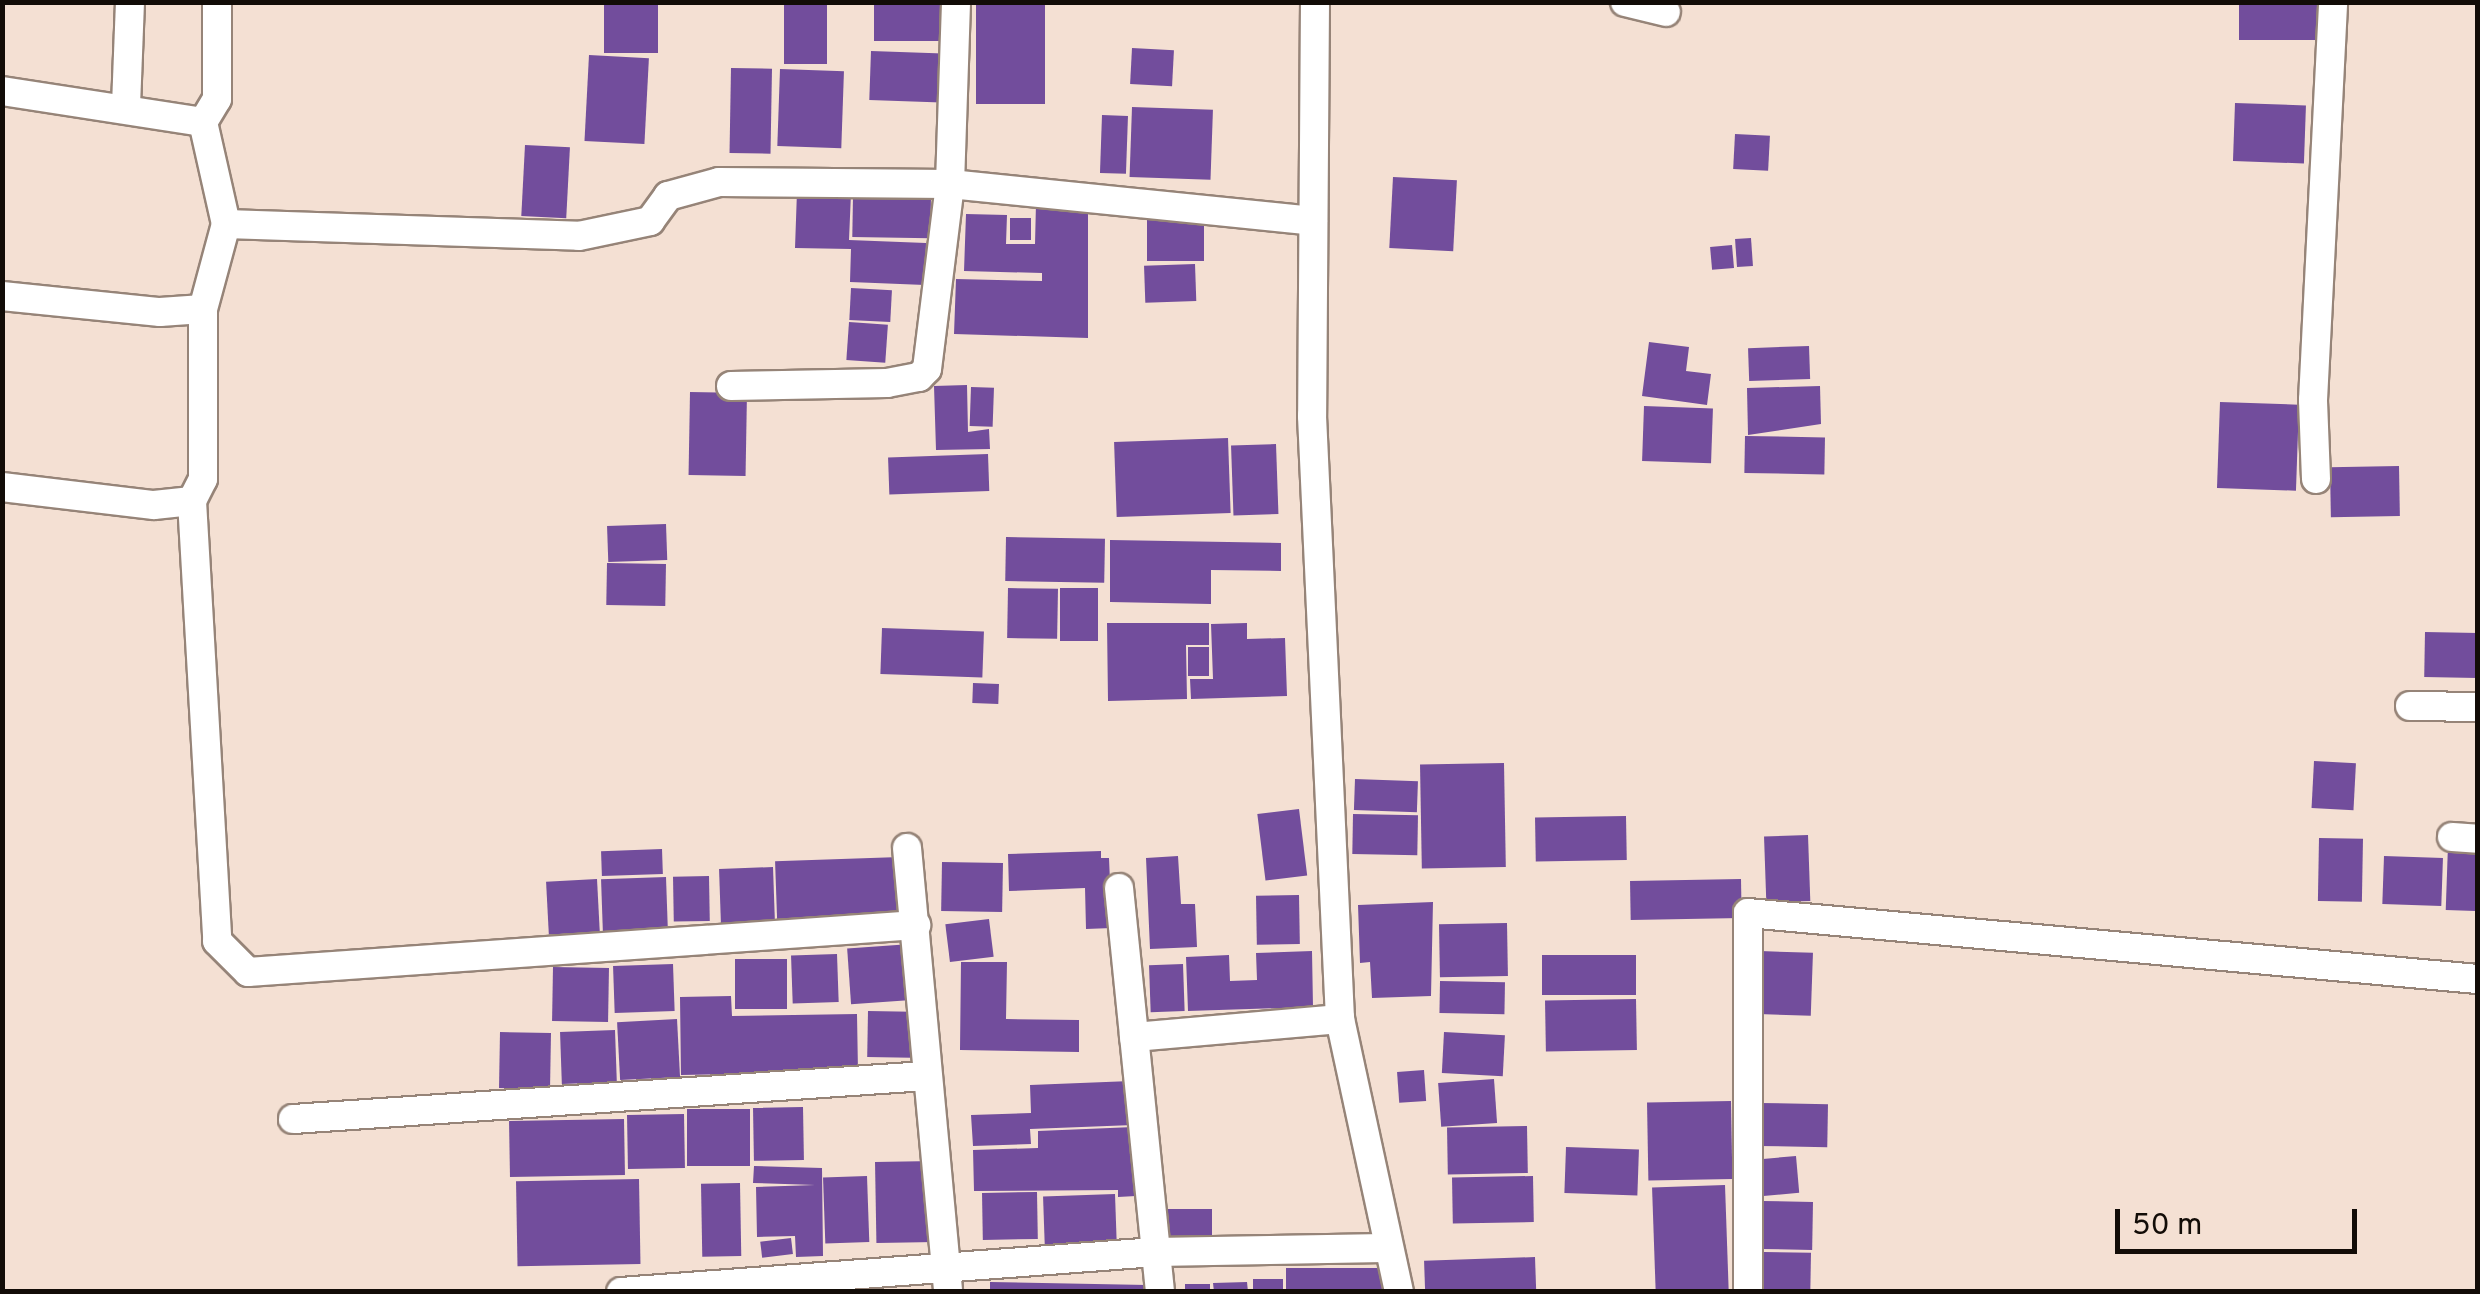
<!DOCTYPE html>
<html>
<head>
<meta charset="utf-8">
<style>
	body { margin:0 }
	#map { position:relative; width:2480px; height:1294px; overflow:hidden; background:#f4e0d3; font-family:Overpass,sans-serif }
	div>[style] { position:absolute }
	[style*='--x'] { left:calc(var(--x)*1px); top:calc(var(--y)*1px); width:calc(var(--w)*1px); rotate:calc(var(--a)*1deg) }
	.building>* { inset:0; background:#724d9c; transform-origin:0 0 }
	.roads { filter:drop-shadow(2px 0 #968478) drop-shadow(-2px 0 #968478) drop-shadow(0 2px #968478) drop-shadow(0 -2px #968478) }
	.minor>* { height:28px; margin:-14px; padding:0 14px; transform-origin:14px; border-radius:14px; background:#fff }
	span { translate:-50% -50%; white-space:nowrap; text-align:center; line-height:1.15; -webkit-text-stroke:8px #f4e0d3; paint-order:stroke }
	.frame { position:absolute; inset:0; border:5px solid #120c07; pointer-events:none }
	.scale { position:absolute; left:2115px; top:1209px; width:242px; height:45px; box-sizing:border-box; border:5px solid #120c07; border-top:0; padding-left:12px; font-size:30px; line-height:35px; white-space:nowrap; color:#120c07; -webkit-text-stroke:8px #f4e0d3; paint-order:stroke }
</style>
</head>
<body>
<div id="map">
	<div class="building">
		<div style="left:604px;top:2px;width:54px;height:51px"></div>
		<div style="left:784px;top:2px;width:43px;height:62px"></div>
		<div style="left:874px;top:2px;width:70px;height:39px"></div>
		<div style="left:976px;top:2px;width:69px;height:102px"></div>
		<div style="left:2239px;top:2px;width:89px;height:38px"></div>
		<div style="left:1132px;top:48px;width:42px;height:36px;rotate:3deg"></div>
		<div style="left:871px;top:51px;width:72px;height:49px;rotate:2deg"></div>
		<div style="left:589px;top:55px;width:60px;height:86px;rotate:3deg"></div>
		<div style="left:731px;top:68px;width:41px;height:85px;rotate:1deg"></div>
		<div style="left:780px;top:69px;width:64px;height:77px;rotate:2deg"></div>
		<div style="left:2235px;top:103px;width:71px;height:58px;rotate:2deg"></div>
		<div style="left:1132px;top:107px;width:81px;height:70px;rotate:2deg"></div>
		<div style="left:1102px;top:115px;width:26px;height:58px;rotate:2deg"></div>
		<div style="left:1735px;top:134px;width:35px;height:35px;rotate:3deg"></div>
		<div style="left:525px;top:145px;width:45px;height:71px;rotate:3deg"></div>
		<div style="left:1393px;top:177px;width:64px;height:71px;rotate:3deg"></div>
		<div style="clip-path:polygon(797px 191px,851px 193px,849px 240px,926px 243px,925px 285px,850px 282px,851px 249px,795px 248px)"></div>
		<div style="left:853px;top:196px;width:78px;height:41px;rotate:1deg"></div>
		<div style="clip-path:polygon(1036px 203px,1088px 205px,1088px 338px,954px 334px,956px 279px,1042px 281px,1042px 273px,964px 271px,966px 214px,1007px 215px,1006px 244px,1035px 244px)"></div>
		<div style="left:1147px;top:214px;width:57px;height:47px"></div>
		<div style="left:1010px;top:218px;width:21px;height:22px"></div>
		<div style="left:1751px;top:238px;width:28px;height:16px;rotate:86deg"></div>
		<div style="left:1732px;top:245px;width:23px;height:22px;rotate:85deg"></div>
		<div style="left:1195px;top:264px;width:37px;height:51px;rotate:88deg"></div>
		<div style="left:851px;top:288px;width:41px;height:32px;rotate:3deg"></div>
		<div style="left:849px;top:322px;width:39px;height:38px;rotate:4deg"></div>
		<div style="clip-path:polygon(1649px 342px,1689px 347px,1686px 371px,1711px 374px,1707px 405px,1642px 396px)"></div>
		<div style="left:1809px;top:346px;width:33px;height:61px;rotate:88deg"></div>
		<div style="clip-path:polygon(967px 385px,968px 432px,989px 429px,990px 449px,936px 450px,934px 386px)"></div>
		<div style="clip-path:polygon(1820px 386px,1821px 424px,1748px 435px,1747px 388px)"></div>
		<div style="left:971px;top:387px;width:23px;height:39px;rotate:2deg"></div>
		<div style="left:690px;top:392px;width:57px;height:83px;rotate:1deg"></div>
		<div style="left:2220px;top:402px;width:79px;height:86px;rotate:2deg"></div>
		<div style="left:1644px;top:406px;width:69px;height:55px;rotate:2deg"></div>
		<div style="left:1745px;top:436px;width:80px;height:37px;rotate:1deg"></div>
		<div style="left:1228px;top:438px;width:75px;height:114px;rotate:88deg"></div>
		<div style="left:1276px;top:444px;width:70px;height:45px;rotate:88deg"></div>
		<div style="left:988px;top:454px;width:37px;height:100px;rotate:88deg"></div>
		<div style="left:2399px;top:466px;width:50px;height:69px;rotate:89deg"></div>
		<div style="left:666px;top:524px;width:36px;height:59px;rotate:88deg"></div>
		<div style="left:1006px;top:537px;width:99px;height:44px;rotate:1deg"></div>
		<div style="clip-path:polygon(1110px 540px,1281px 543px,1281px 571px,1211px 570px,1211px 604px,1110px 602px)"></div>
		<div style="left:607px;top:563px;width:59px;height:42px;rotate:1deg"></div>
		<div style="left:1008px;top:588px;width:50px;height:50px;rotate:1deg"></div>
		<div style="left:1060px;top:588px;width:38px;height:53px"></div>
		<div style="clip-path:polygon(1107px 623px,1209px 623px,1209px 645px,1186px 645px,1187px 699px,1108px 701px)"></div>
		<div style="clip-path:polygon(1247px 623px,1247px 639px,1285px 638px,1287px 696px,1191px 699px,1190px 679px,1213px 679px,1211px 624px)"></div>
		<div style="left:882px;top:628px;width:102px;height:46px;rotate:2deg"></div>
		<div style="left:2425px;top:632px;width:53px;height:45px;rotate:1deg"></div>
		<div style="left:1188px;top:647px;width:21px;height:29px"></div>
		<div style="left:973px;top:683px;width:26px;height:20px;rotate:2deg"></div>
		<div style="left:2314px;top:761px;width:42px;height:47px;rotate:3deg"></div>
		<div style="left:1504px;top:763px;width:104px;height:84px;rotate:89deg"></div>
		<div style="left:1355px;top:779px;width:63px;height:31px;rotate:2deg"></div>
		<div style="left:1299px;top:809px;width:67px;height:42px;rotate:83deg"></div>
		<div style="left:1353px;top:814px;width:65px;height:40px;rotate:1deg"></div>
		<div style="left:1626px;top:816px;width:44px;height:91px;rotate:89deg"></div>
		<div style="left:1808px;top:835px;width:66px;height:44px;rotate:88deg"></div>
		<div style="left:2319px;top:838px;width:44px;height:63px;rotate:1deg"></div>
		<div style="left:2448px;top:845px;width:30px;height:65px;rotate:2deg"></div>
		<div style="left:662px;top:849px;width:25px;height:61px;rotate:88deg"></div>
		<div style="clip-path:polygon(1101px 851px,1101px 858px,1109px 858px,1112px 928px,1086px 929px,1085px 888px,1009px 891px,1008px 854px)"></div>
		<div style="clip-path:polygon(1178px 856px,1181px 904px,1195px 904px,1197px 947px,1150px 949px,1146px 858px)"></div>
		<div style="left:2384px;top:856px;width:59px;height:48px;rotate:2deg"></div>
		<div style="left:900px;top:857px;width:58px;height:125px;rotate:88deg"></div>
		<div style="left:942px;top:862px;width:61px;height:49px;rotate:1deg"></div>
		<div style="left:773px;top:867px;width:55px;height:54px;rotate:88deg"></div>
		<div style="left:709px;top:876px;width:45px;height:36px;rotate:89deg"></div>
		<div style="left:666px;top:877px;width:52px;height:65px;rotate:88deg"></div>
		<div style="left:597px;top:879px;width:53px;height:51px;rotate:87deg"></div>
		<div style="left:1741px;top:879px;width:39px;height:111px;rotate:89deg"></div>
		<div style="left:1299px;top:895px;width:49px;height:43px;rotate:89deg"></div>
		<div style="clip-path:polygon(1433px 902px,1431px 996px,1372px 998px,1370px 962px,1360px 963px,1358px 905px)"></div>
		<div style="left:989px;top:919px;width:38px;height:44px;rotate:83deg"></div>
		<div style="left:1507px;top:923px;width:53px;height:68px;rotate:89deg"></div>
		<div style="left:911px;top:944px;width:56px;height:64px;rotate:86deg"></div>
		<div style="clip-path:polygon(1312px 951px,1313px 1007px,1188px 1011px,1186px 957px,1229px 955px,1230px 981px,1257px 980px,1256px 953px)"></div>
		<div style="left:1760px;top:951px;width:53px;height:63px;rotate:2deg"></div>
		<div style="left:837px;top:954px;width:48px;height:46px;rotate:88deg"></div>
		<div style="left:1636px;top:955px;width:40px;height:94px;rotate:90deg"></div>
		<div style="left:735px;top:959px;width:52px;height:50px"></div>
		<div style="clip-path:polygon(961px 962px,1007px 962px,1006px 1019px,1079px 1020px,1079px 1052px,960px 1050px)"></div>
		<div style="left:673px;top:964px;width:47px;height:60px;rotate:88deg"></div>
		<div style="left:1183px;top:964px;width:47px;height:34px;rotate:88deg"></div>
		<div style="left:553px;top:967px;width:56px;height:54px;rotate:1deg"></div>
		<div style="left:1440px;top:981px;width:65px;height:32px;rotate:1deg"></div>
		<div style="clip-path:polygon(731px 996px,732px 1016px,857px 1014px,858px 1072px,681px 1075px,680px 997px)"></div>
		<div style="left:1636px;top:999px;width:51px;height:91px;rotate:89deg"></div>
		<div style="left:868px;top:1011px;width:44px;height:46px;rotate:1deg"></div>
		<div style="left:677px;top:1019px;width:58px;height:60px;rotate:87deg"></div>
		<div style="left:615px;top:1030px;width:52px;height:55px;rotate:88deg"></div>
		<div style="left:500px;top:1032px;width:51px;height:56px;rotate:1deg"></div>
		<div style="left:1444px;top:1032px;width:61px;height:41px;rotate:3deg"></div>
		<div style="left:1424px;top:1070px;width:31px;height:27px;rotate:86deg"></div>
		<div style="left:1494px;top:1079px;width:44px;height:56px;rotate:86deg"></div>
		<div style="clip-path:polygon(1131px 1081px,1133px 1125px,1030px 1129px,1031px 1144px,973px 1146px,971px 1115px,1031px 1113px,1030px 1085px)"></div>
		<div style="left:1731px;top:1101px;width:78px;height:84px;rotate:89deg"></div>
		<div style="left:1759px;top:1103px;width:69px;height:43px;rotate:1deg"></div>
		<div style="left:803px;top:1107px;width:53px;height:50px;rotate:89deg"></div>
		<div style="left:750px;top:1109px;width:57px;height:63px;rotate:90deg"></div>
		<div style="left:684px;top:1114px;width:54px;height:57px;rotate:89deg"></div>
		<div style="left:624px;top:1119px;width:56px;height:115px;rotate:89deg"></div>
		<div style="left:1527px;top:1126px;width:47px;height:80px;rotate:89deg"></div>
		<div style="clip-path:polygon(1134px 1127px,1136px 1196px,1118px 1197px,1118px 1190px,974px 1191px,973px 1150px,1038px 1148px,1038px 1131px)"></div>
		<div style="left:1566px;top:1147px;width:73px;height:46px;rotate:2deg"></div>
		<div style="left:1796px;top:1156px;width:37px;height:36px;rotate:85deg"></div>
		<div style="left:934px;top:1161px;width:81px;height:59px;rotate:89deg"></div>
		<div style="clip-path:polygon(754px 1166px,822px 1168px,823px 1256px,796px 1257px,795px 1236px,757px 1237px,756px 1187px,815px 1185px,753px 1183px)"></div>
		<div style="left:867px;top:1176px;width:66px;height:44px;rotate:88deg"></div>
		<div style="left:1533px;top:1176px;width:46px;height:81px;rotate:89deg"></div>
		<div style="left:639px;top:1179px;width:85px;height:123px;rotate:89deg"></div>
		<div style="left:740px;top:1183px;width:73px;height:39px;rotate:89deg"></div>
		<div style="left:1725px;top:1185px;width:104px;height:73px;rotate:88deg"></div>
		<div style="left:1037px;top:1192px;width:47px;height:55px;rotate:89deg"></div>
		<div style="left:1115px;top:1194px;width:52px;height:72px;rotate:88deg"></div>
		<div style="left:1762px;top:1201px;width:51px;height:48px;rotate:1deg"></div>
		<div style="left:1167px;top:1209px;width:45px;height:28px"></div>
		<div style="left:791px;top:1238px;width:16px;height:31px;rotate:83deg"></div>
		<div style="left:1764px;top:1252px;width:47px;height:40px;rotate:1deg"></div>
		<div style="left:1535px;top:1257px;width:35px;height:111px;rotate:88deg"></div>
		<div style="left:1385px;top:1268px;width:24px;height:99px;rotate:90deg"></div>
		<div style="left:1253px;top:1279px;width:30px;height:13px"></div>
		<div style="clip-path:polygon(990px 1282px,1147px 1285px,1147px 1292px,990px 1292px)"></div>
		<div style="clip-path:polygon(1247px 1282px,1248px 1292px,1214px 1292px,1213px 1283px)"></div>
		<div style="left:1210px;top:1284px;width:8px;height:25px;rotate:90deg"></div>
	</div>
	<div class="roads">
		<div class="minor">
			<div style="--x:217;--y:2;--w:97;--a:90"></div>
			<div style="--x:217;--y:99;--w:27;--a:121"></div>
			<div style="--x:203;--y:122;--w:105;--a:77.3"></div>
			<div style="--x:226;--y:224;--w:88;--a:105.1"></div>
			<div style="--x:203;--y:309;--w:170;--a:90"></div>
			<div style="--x:203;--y:479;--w:25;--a:117"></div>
			<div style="--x:192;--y:501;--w:441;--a:86.7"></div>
			<div style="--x:217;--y:941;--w:44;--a:45"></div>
			<div style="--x:248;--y:972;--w:670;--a:-4.02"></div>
			<div style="--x:1315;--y:2;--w:414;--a:90.4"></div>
			<div style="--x:1312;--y:416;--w:604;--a:87.34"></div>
			<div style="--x:1625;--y:2;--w:42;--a:13.7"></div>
			<div style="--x:2;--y:91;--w:203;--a:8.8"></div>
			<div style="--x:126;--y:106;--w:104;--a:-87.8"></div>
			<div style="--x:226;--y:224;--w:353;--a:1.9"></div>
			<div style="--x:579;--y:236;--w:73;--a:-11.9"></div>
			<div style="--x:650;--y:221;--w:31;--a:-54"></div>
			<div style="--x:668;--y:196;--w:53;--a:-15.4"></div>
			<div style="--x:719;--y:182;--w:231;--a:0.5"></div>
			<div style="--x:950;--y:184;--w:365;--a:5.8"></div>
			<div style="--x:2;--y:296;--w:159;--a:5.8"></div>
			<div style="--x:160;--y:312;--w:43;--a:-4"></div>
			<div style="--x:731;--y:386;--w:156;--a:-1.1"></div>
			<div style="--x:887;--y:383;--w:33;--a:-11"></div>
			<div style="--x:919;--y:377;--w:11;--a:-45"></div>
			<div style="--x:927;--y:369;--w:186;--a:-82.9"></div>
			<div style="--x:950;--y:184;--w:182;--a:-88.1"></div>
			<div style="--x:2316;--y:479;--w:79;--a:-92.2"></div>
			<div style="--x:2313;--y:400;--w:399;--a:-87.1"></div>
			<div style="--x:2;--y:487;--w:153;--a:6.8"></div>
			<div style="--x:154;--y:505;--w:38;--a:-6"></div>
			<div style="--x:2410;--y:706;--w:68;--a:0.8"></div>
			<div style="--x:2452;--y:837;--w:26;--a:4"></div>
			<div style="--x:907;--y:848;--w:446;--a:84.7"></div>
			<div style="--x:1119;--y:888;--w:406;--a:84.2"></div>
			<div style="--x:1134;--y:1037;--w:207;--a:-5"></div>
			<div style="--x:1340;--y:1019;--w:279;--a:77.8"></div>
			<div style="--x:293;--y:1119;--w:634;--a:-3.89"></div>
			<div style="--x:621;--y:1292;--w:535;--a:-4.28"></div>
			<div style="--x:1155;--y:1252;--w:230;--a:-1"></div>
			<div style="--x:1748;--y:1292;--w:379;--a:-90"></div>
			<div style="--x:1748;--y:913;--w:733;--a:5.17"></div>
		</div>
	</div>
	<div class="frame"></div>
	<div class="scale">50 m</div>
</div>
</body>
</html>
